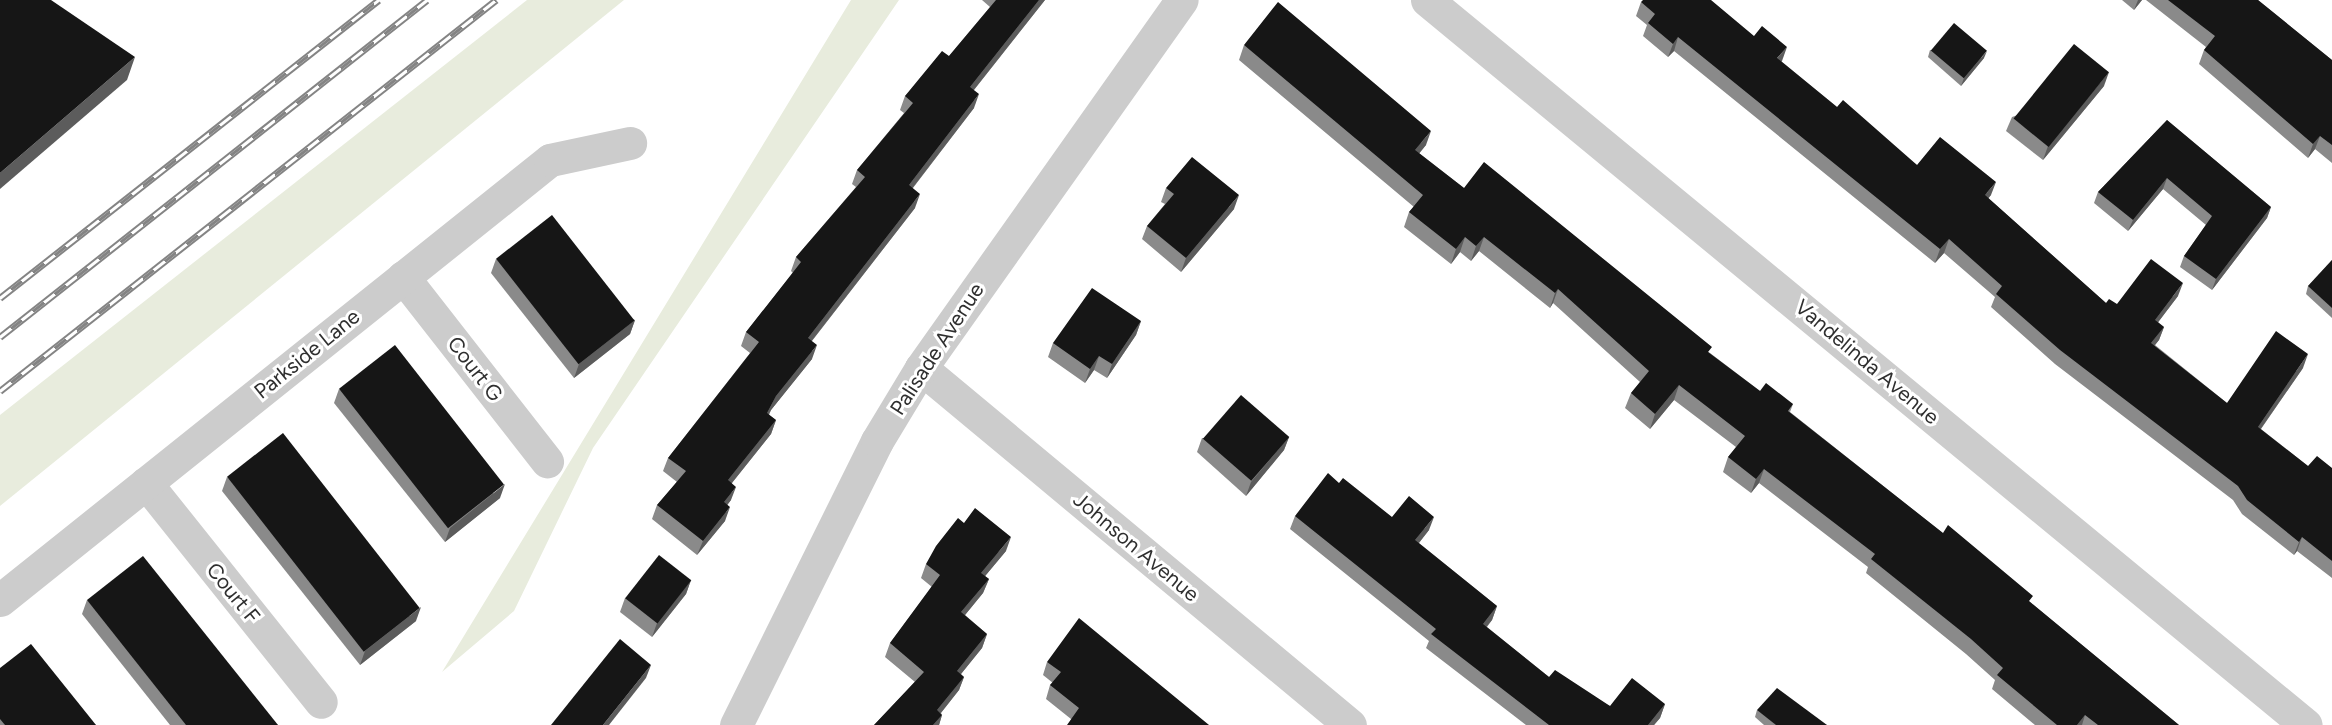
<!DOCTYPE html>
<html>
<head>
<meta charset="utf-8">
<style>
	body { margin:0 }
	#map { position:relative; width:2332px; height:725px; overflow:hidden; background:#fff; font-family:Figtree,sans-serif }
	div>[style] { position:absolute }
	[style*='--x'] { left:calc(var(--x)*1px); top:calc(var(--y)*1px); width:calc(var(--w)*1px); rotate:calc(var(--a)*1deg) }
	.green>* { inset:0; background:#e8ecdd }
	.minor>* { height:33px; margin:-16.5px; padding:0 16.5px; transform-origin:16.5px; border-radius:16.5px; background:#ccc }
	.rail>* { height:7px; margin-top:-3.5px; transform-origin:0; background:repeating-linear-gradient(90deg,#fff 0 14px,#848484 0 28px); box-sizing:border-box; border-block:2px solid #848484 }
	.wall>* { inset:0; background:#8a8a8a }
	.shaded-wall>* { inset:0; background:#5c5c5c }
	.building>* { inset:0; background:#161616; transform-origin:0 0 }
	span { translate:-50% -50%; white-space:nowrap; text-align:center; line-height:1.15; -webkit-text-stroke:6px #fff; paint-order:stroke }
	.street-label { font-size:21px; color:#2f2f2f }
</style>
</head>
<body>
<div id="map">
	<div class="green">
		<div style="clip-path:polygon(527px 0,624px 0,0 506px,0 415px)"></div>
		<div style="clip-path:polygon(851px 0,899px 0,593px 448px,514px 611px,442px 672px)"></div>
	</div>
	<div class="minor">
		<div style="--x:1427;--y:0;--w:1139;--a:39.52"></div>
		<div style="--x:403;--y:277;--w:234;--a:52"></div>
		<div style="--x:921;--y:368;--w:558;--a:39.77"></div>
		<div style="--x:146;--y:483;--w:280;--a:51.4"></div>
		<div style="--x:0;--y:600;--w:704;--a:-38.66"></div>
		<div style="--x:550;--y:160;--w:82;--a:-12"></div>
		<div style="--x:736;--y:725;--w:317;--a:-63.6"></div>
		<div style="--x:877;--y:441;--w:85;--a:-58.9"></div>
		<div style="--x:921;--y:368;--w:451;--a:-54.7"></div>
	</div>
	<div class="rail">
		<div style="--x:0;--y:298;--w:482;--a:-38.2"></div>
		<div style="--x:0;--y:337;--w:544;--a:-38.28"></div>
		<div style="--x:0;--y:391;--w:632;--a:-38.25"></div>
	</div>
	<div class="wall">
		<div style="clip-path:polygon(982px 0,1045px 0,974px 90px,974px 108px,913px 188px,915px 208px,812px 341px,812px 359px,771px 410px,769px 415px,776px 420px,771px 434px,732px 483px,731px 500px,727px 505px,725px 521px,697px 555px,652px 519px,657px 505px,677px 482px,663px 471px,668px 458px,750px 353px,741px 346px,746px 332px,793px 273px,791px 271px,796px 257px,856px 187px,852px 184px,857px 170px,904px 113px,900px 110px,905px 96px,949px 56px,990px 7px)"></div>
		<div style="clip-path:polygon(2122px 0,2142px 0,2134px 10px)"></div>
		<div style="clip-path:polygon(2146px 0,2258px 0,2332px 60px,2332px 163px,2315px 149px,2308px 158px,2199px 64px,2204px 50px,2206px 47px)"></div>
		<div style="clip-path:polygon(1641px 2px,1782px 61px,1781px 61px,1837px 107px,1917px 165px,1991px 195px,1988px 198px,2106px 303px,2117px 304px,2178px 296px,2158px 322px,2164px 327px,2159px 340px,2155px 345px,2227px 403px,2303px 368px,2261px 429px,2308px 466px,2332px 468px,2332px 578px,2297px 551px,2294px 555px,2242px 514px,2233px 500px,2055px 364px,1991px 307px,1995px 297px,1944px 253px,1935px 263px,1674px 51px,1668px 57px,1643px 36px,1647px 25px,1636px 16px)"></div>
		<div style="clip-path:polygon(1244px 45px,1426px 145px,1419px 153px,1464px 188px,1710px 353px,1760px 391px,1793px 404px,1790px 412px,2031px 603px,2179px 725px,2035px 725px,1992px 689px,1995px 680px,1966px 654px,1866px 573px,1868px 567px,1759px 483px,1751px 493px,1723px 472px,1728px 457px,1736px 447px,1674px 400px,1650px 429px,1625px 408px,1631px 393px,1640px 382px,1553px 303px,1550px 308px,1479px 251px,1471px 261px,1460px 252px,1451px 264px,1404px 227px,1409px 212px,1414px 207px,1239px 60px)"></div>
		<div style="clip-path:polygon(1930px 50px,1984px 58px,1961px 86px,1928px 57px)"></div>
		<div style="clip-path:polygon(2104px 86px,2043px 160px,2006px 131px,2012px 117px)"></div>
		<div style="clip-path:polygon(2167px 120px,2271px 207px,2267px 218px,2212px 290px,2180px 267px,2184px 256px,2206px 225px,2163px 189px,2128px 231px,2094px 203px,2098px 192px)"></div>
		<div style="clip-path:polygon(1166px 188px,1234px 209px,1181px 272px,1142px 239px,1147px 226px,1165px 204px,1161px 202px)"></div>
		<div style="clip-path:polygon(496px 259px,635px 320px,630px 334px,574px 378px,491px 273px)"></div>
		<div style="clip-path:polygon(2332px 260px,2332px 318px,2306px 294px,2308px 286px)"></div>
		<div style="clip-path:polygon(1141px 321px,1136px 335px,1107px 378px,1094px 370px,1085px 383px,1048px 357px,1053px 343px)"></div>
		<div style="clip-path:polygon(339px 389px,500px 498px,445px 542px,334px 403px)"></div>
		<div style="clip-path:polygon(1289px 437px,1284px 450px,1246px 496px,1197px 452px,1202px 438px)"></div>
		<div style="clip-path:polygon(227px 477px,416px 621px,360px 665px,222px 491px)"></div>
		<div style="clip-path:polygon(1295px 516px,1392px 517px,1429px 530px,1419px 543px,1497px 606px,1492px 620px,1487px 627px,1549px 677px,1610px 706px,1665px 704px,1660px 718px,1654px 725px,1526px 725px,1426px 648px,1429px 641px,1290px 529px)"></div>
		<div style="clip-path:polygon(1006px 551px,985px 576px,989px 579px,983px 593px,965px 615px,987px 634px,982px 648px,961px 674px,964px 677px,959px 690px,941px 713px,942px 715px,939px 725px,874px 725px,915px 682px,885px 657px,890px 643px,932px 587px,921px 578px,926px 564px)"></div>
		<div style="clip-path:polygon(691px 580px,686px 594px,652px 637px,620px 612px,625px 598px)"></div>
		<div style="clip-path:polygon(87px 600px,278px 725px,170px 725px,82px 614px)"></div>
		<div style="clip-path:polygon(1047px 662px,1209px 725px,1071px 719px,1046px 699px,1050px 685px,1053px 683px,1043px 675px)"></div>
		<div style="clip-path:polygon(0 668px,96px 725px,0 725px)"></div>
		<div style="clip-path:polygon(1757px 710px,1827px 725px,1764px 725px,1755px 717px)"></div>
	</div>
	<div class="shaded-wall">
		<div style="clip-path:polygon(1039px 0,1045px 0,965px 101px,970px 87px)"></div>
		<div style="clip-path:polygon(2138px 0,2142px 0,2134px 10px)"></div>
		<div style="clip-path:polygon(1678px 37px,1674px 51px,1668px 57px,1673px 44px)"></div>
		<div style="clip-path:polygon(1787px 47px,1782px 61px,1772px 72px,1777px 58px)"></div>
		<div style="clip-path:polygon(1987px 51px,1984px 58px,1961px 86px,1964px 78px)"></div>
		<div style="clip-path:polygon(135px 57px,127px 80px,0 189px,0 173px)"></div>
		<div style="clip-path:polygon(2109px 72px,2104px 86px,2043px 160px,2048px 146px)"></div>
		<div style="clip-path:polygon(979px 94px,974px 108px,904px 199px,909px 185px)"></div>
		<div style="clip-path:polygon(1431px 131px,1426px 145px,1410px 165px,1415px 150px)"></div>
		<div style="clip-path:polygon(2320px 136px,2315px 149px,2308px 158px,2313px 144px)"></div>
		<div style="clip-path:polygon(2167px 178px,2163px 189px,2128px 231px,2133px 220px)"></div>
		<div style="clip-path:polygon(1996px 182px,1991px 195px,1980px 209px,1985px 195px)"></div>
		<div style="clip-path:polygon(920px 194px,915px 208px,803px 352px,808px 338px)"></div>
		<div style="clip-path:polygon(1239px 195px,1234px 209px,1181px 272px,1186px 258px)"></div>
		<div style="clip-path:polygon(2271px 207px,2267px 218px,2212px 290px,2216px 279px)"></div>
		<div style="clip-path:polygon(1465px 237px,1460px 252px,1451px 264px,1456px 249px)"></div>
		<div style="clip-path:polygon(1484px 237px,1479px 251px,1471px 261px,1476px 246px)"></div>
		<div style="clip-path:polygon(1949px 239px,1944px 253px,1935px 263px,1940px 249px)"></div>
		<div style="clip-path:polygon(2183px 283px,2178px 296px,2150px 333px,2155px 320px)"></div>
		<div style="clip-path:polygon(1558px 289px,1553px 303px,1550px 308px,1555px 293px)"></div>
		<div style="clip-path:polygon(635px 320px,630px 334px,574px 378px,579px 364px)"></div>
		<div style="clip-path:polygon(1141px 321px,1136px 335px,1107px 378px,1112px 364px)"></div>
		<div style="clip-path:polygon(2164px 327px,2159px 340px,2146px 356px,2151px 343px)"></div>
		<div style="clip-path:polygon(817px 345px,812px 359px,771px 410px,762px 427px,767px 413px,776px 396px)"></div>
		<div style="clip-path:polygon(2308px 354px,2303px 368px,2253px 440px,2258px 427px)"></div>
		<div style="clip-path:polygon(1099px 356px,1094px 370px,1085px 383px,1090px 369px)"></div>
		<div style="clip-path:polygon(1679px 385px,1674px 400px,1650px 429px,1655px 414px)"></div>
		<div style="clip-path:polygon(776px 420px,771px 434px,723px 494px,728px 480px)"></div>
		<div style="clip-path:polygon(1289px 437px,1284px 450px,1246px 496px,1251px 482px)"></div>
		<div style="clip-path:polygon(1764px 469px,1759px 483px,1751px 493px,1756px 479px)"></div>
		<div style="clip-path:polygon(505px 484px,500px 498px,445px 542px,450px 528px)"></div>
		<div style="clip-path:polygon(736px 487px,731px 500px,719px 516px,724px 502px)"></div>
		<div style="clip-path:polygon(730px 507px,725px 521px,697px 555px,703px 541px)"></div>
		<div style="clip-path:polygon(1434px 517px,1429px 530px,1410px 554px,1415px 540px)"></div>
		<div style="clip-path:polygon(1011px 537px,1006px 551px,976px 587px,981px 573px)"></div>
		<div style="clip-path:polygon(2302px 537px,2297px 551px,2294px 555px,2299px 542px)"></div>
		<div style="clip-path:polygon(989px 579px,983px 593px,956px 626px,961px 612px)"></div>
		<div style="clip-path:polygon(691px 580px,686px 594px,652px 637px,657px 623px)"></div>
		<div style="clip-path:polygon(1497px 606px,1492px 620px,1478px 637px,1483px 624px)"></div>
		<div style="clip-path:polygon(421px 607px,416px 621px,360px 665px,365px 651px)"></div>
		<div style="clip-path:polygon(987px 634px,982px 648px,952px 685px,957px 671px)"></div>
		<div style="clip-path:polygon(651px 665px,646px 678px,609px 725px,603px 725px)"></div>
		<div style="clip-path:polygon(964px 677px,959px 690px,932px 724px,937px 710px)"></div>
		<div style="clip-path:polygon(1665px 704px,1660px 718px,1654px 725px,1648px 725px)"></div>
		<div style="clip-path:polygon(942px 715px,939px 725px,933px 725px)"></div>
		<div style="clip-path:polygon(2085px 715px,2082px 725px,2077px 725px)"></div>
	</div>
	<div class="building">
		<div style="clip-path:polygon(0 0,51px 0,135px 57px,0 173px)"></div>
		<div style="clip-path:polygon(996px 0,1039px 0,970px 87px,979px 94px,909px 185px,920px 194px,808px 338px,817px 345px,776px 396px,767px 413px,776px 420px,728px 480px,736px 487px,724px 502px,730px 507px,703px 541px,657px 505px,686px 471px,668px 458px,759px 342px,746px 332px,801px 262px,796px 257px,865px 177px,857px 170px,913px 103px,905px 96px,942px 51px,949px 56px)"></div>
		<div style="clip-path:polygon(1643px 0,1711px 0,1754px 36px,1762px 26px,1787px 47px,1777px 58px,1837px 107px,1843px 100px,1917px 165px,1940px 137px,1996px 182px,1985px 195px,2106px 303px,2109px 299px,2117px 304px,2151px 259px,2183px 283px,2155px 320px,2164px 327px,2151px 343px,2227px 403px,2276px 331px,2308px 354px,2258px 427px,2308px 466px,2317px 456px,2332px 468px,2332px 561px,2302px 537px,2299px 542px,2247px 500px,2238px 486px,2060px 350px,1996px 294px,2002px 286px,1949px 239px,1940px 249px,1678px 37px,1673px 44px,1648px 23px,1655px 14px,1641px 2px)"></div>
		<div style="clip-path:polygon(2168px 0,2258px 0,2332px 60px,2332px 145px,2320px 136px,2313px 144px,2204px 50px,2215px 36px)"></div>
		<div style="clip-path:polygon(1278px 2px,1431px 131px,1415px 150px,1464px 188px,1484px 162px,1712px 347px,1708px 352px,1760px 391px,1766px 383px,1793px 404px,1788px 411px,1943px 533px,1948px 525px,2033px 596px,2029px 601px,2179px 725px,2098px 725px,2085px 715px,2077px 725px,2057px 725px,1997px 675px,2003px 668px,1971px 639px,1871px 559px,1875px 554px,1764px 469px,1756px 479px,1728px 457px,1745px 436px,1679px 385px,1655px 414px,1631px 393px,1649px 371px,1558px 289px,1555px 293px,1484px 237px,1476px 246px,1465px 237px,1456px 249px,1409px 212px,1423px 195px,1244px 45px)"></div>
		<div style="left:1954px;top:23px;width:43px;height:36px;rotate:40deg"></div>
		<div style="left:2074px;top:44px;width:45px;height:96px;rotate:39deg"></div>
		<div style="clip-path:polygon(2167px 120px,2271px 207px,2216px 279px,2184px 256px,2212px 216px,2167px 178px,2133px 220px,2098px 192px)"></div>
		<div style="clip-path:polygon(1192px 157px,1239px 195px,1186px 258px,1147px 226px,1174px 194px,1166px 188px)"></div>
		<div style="left:552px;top:215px;width:134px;height:71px;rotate:52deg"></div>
		<div style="clip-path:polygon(2332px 260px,2332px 308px,2308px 286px)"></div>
		<div style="clip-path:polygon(1092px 288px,1141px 321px,1112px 364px,1099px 356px,1090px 369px,1053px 343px)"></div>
		<div style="left:395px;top:345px;width:177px;height:71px;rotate:52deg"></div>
		<div style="left:1241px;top:395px;width:64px;height:58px;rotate:41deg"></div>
		<div style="left:283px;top:433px;width:222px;height:71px;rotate:52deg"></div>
		<div style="clip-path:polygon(1328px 473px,1339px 483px,1343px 478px,1392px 517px,1409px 496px,1434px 517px,1415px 540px,1497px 606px,1483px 624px,1549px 677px,1555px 670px,1610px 706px,1632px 678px,1665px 704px,1648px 725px,1549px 725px,1431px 634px,1436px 629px,1295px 516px)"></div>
		<div style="clip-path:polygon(975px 508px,1011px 537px,981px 573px,989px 579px,961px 612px,987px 634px,957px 671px,964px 677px,937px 710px,942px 715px,933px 725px,874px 725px,924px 672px,890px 643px,940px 575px,926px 564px,936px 546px,958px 518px,964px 523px)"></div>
		<div style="left:659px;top:555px;width:41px;height:55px;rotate:38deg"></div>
		<div style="clip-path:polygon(143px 556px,278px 725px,186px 725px,87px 600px)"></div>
		<div style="clip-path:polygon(1079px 618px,1209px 725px,1067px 725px,1079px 708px,1050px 685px,1061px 672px,1047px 662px)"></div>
		<div style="clip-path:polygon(620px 639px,651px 665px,603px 725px,551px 725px)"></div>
		<div style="clip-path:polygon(31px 644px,96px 725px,5px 725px,0 719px,0 668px)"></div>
		<div style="clip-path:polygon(1777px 688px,1827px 725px,1776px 725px,1757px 710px)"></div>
	</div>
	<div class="street-label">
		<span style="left:937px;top:349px;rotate:-57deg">Palisade Avenue</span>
		<span style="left:307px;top:354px;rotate:-39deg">Parkside Lane</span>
		<span style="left:1867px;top:362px;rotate:40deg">Vandelinda Avenue</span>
		<span style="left:475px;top:369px;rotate:52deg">Court G</span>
		<span style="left:1136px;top:547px;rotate:40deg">Johnson Avenue</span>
		<span style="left:233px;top:593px;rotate:51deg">Court F</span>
	</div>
</div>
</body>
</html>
